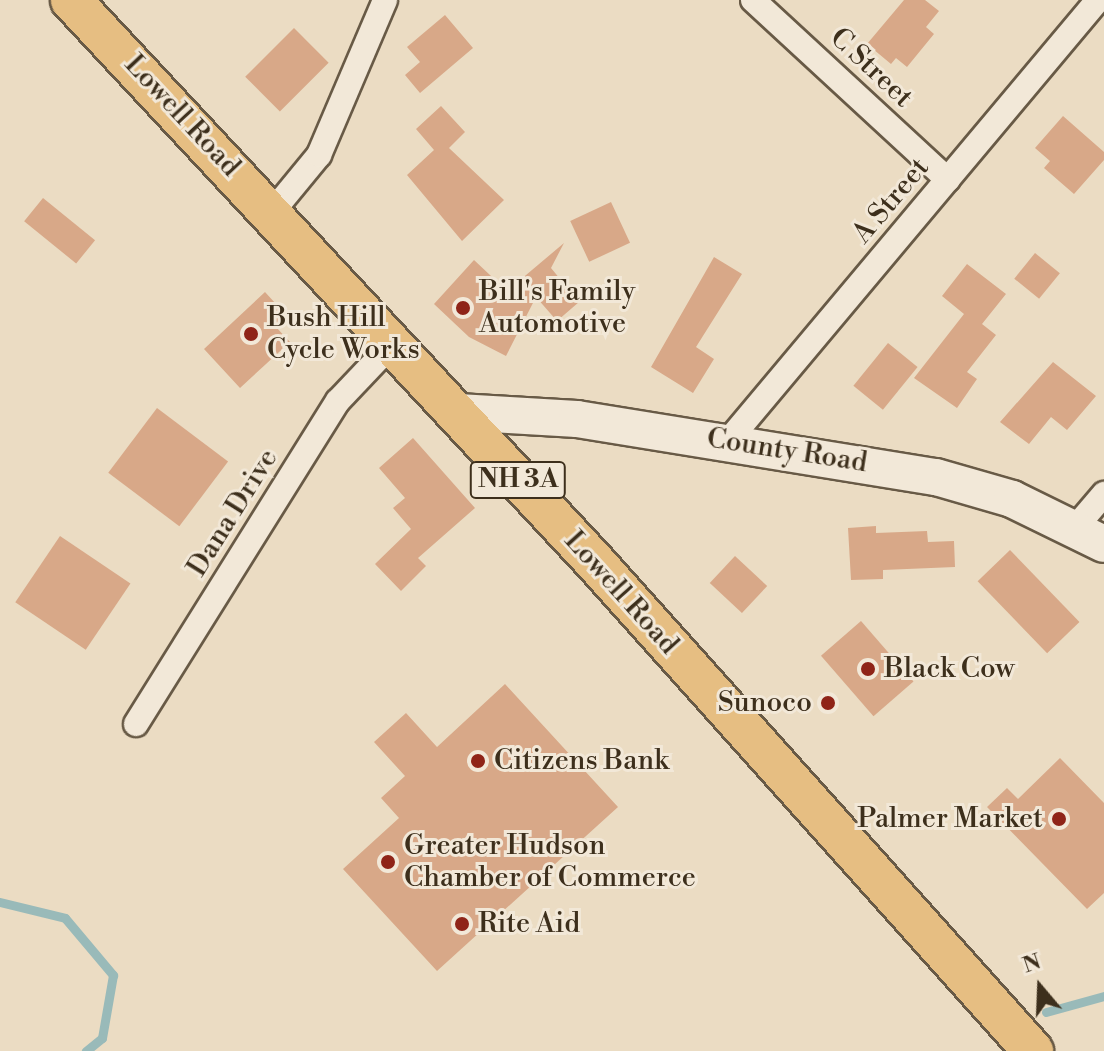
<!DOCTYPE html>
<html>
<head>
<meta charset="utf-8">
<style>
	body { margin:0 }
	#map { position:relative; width:1104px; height:1051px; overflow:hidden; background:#ebdcc3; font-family:"Libre Bodoni",serif }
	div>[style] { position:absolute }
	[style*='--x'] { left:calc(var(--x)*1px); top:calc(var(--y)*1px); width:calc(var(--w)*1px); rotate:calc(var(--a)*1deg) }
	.stream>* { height:9px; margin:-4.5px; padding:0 4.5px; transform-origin:4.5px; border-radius:4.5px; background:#99bab9 }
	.building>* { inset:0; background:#d8a888; transform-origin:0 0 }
	.roads { filter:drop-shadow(2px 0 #685a46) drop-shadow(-2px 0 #685a46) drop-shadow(0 2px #685a46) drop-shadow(0 -2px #685a46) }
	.street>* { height:24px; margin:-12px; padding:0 12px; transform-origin:12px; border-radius:12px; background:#f2e8d8 }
	.secondary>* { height:36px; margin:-18px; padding:0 18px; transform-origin:18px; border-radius:18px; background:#f2e8d8 }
	.primary>* { height:40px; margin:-20px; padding:0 20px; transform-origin:20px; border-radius:20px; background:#e6be82 }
	.dots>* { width:22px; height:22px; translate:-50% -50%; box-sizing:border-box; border:4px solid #f2e8d8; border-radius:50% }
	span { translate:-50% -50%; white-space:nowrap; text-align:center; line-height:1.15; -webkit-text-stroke:6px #f2e8d8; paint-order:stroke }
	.shield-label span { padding:2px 6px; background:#f2e8d8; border:2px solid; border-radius:6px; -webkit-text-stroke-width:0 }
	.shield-label { font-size:26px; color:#3d2f1c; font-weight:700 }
	.street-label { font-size:28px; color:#3d2f1c }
	.poi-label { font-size:28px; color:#3d2f1c }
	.left { translate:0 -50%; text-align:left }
	.right { translate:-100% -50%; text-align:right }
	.north { position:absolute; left:1000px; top:947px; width:80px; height:80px; -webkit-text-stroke:6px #f2e8d8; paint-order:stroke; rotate:341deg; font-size:22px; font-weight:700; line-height:32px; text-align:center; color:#3d2f1c }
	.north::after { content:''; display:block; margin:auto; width:28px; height:36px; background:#3d2f1c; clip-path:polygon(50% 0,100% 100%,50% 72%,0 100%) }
</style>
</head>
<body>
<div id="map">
	<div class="stream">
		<div style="--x:0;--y:902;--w:67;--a:13.8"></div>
		<div style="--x:65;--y:918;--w:75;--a:49.9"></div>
		<div style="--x:113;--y:975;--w:64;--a:99.9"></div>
		<div style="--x:102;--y:1038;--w:21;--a:141"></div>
		<div style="--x:1046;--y:1012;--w:60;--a:-15.4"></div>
	</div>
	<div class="building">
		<div style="clip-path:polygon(904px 0,925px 0,939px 11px,926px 27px,934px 34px,907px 67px,896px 58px,891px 64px,867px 44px)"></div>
		<div style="clip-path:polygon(445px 15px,473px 48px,420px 93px,405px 75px,420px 62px,407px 47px)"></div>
		<div style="left:294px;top:28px;width:49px;height:69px;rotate:45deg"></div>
		<div style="clip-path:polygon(441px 106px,465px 132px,449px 148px,504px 200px,462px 241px,407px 175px,434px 150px,416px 129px)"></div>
		<div style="clip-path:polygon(1063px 116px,1104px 152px,1104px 160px,1074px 194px,1044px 168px,1050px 161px,1035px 148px)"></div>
		<div style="left:43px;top:198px;width:67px;height:30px;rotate:39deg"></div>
		<div style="left:611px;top:202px;width:45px;height:45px;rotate:65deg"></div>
		<div style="clip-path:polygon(564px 243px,551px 268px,579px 302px,557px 321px,536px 297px,506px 356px,469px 337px,434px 304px,474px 260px,507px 291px)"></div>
		<div style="left:1035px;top:253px;width:32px;height:33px;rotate:39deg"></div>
		<div style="clip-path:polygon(714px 257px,742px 274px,696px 347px,714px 359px,693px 393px,651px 367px)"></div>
		<div style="clip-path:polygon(967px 264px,1006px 294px,982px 324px,996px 335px,967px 372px,977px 379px,957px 408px,914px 378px,964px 314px,942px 296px)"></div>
		<div style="clip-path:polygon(265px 292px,286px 315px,275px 326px,290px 342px,240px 388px,204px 349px)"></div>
		<div style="left:888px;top:343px;width:38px;height:55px;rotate:39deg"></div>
		<div style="clip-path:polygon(1053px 362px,1096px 396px,1067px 430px,1051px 417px,1029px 444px,1000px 422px)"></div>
		<div style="left:157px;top:408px;width:89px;height:81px;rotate:37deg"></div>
		<div style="clip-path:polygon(413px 438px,475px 508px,418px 558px,426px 566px,401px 591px,375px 564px,411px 529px,393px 508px,405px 498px,379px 468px)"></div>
		<div style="clip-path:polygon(876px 526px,876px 533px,927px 531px,928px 542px,954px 541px,955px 567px,883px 570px,883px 579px,851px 580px,848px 528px)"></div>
		<div style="left:60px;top:536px;width:85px;height:80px;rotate:34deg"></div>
		<div style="left:1010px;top:550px;width:100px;height:45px;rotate:46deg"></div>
		<div style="left:735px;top:556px;width:44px;height:37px;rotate:43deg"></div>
		<div style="left:861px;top:621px;width:80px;height:53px;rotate:49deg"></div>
		<div style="clip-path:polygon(505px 684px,618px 807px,437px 971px,343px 869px,399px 818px,381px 798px,405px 776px,374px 742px,406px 713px,437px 747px)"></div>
		<div style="clip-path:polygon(1060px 758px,1104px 803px,1104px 893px,1087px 909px,987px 807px,1007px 788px,1018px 799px)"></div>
	</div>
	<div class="roads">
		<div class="street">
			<div style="--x:753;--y:0;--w:265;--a:42.7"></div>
			<div style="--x:272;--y:212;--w:74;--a:-50.5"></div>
			<div style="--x:319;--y:155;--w:168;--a:-66.9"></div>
			<div style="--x:729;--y:440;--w:574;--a:-50.02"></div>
			<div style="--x:1075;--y:528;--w:45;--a:-49.5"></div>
			<div style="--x:136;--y:724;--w:381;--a:-58"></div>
			<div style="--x:338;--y:401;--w:80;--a:-46.5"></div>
		</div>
		<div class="secondary">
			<div style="--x:458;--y:412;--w:119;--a:3.4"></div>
			<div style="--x:577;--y:419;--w:364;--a:9.2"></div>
			<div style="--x:936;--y:477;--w:79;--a:16.1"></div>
			<div style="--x:1012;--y:499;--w:102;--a:26.1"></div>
		</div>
		<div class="primary">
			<div style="--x:71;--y:0;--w:767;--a:47.01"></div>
			<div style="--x:594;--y:561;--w:658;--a:48.14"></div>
		</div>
	</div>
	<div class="dots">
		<div style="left:463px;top:308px;background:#8f2418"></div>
		<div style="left:251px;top:334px;background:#8f2418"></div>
		<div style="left:868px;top:669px;background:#8f2418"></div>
		<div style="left:828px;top:703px;background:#8f2418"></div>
		<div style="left:478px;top:761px;background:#8f2418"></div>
		<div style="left:1059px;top:819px;background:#8f2418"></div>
		<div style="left:388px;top:862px;background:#8f2418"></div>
		<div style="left:462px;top:924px;background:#8f2418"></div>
	</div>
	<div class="shield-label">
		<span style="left:518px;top:480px">NH 3A</span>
	</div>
	<div class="street-label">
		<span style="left:871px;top:68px;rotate:43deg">C Street</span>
		<span style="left:182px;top:116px;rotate:47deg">Lowell Road</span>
		<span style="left:891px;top:201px;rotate:-50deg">A Street</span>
		<span style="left:787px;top:451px;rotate:9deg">County Road</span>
		<span style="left:233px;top:513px;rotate:-58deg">Dana Drive</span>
		<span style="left:621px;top:593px;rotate:48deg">Lowell Road</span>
	</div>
	<div class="poi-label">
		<span class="left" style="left:479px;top:308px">Bill's Family<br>Automotive</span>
		<span class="left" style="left:267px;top:334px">Bush Hill<br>Cycle Works</span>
		<span class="left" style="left:884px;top:669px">Black Cow</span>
		<span class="right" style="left:812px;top:703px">Sunoco</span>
		<span class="left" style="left:494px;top:761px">Citizens Bank</span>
		<span class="right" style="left:1043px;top:819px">Palmer Market</span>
		<span class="left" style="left:404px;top:862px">Greater Hudson<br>Chamber of Commerce</span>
		<span class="left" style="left:478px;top:924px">Rite Aid</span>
	</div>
	<div class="north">N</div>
</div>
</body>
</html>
